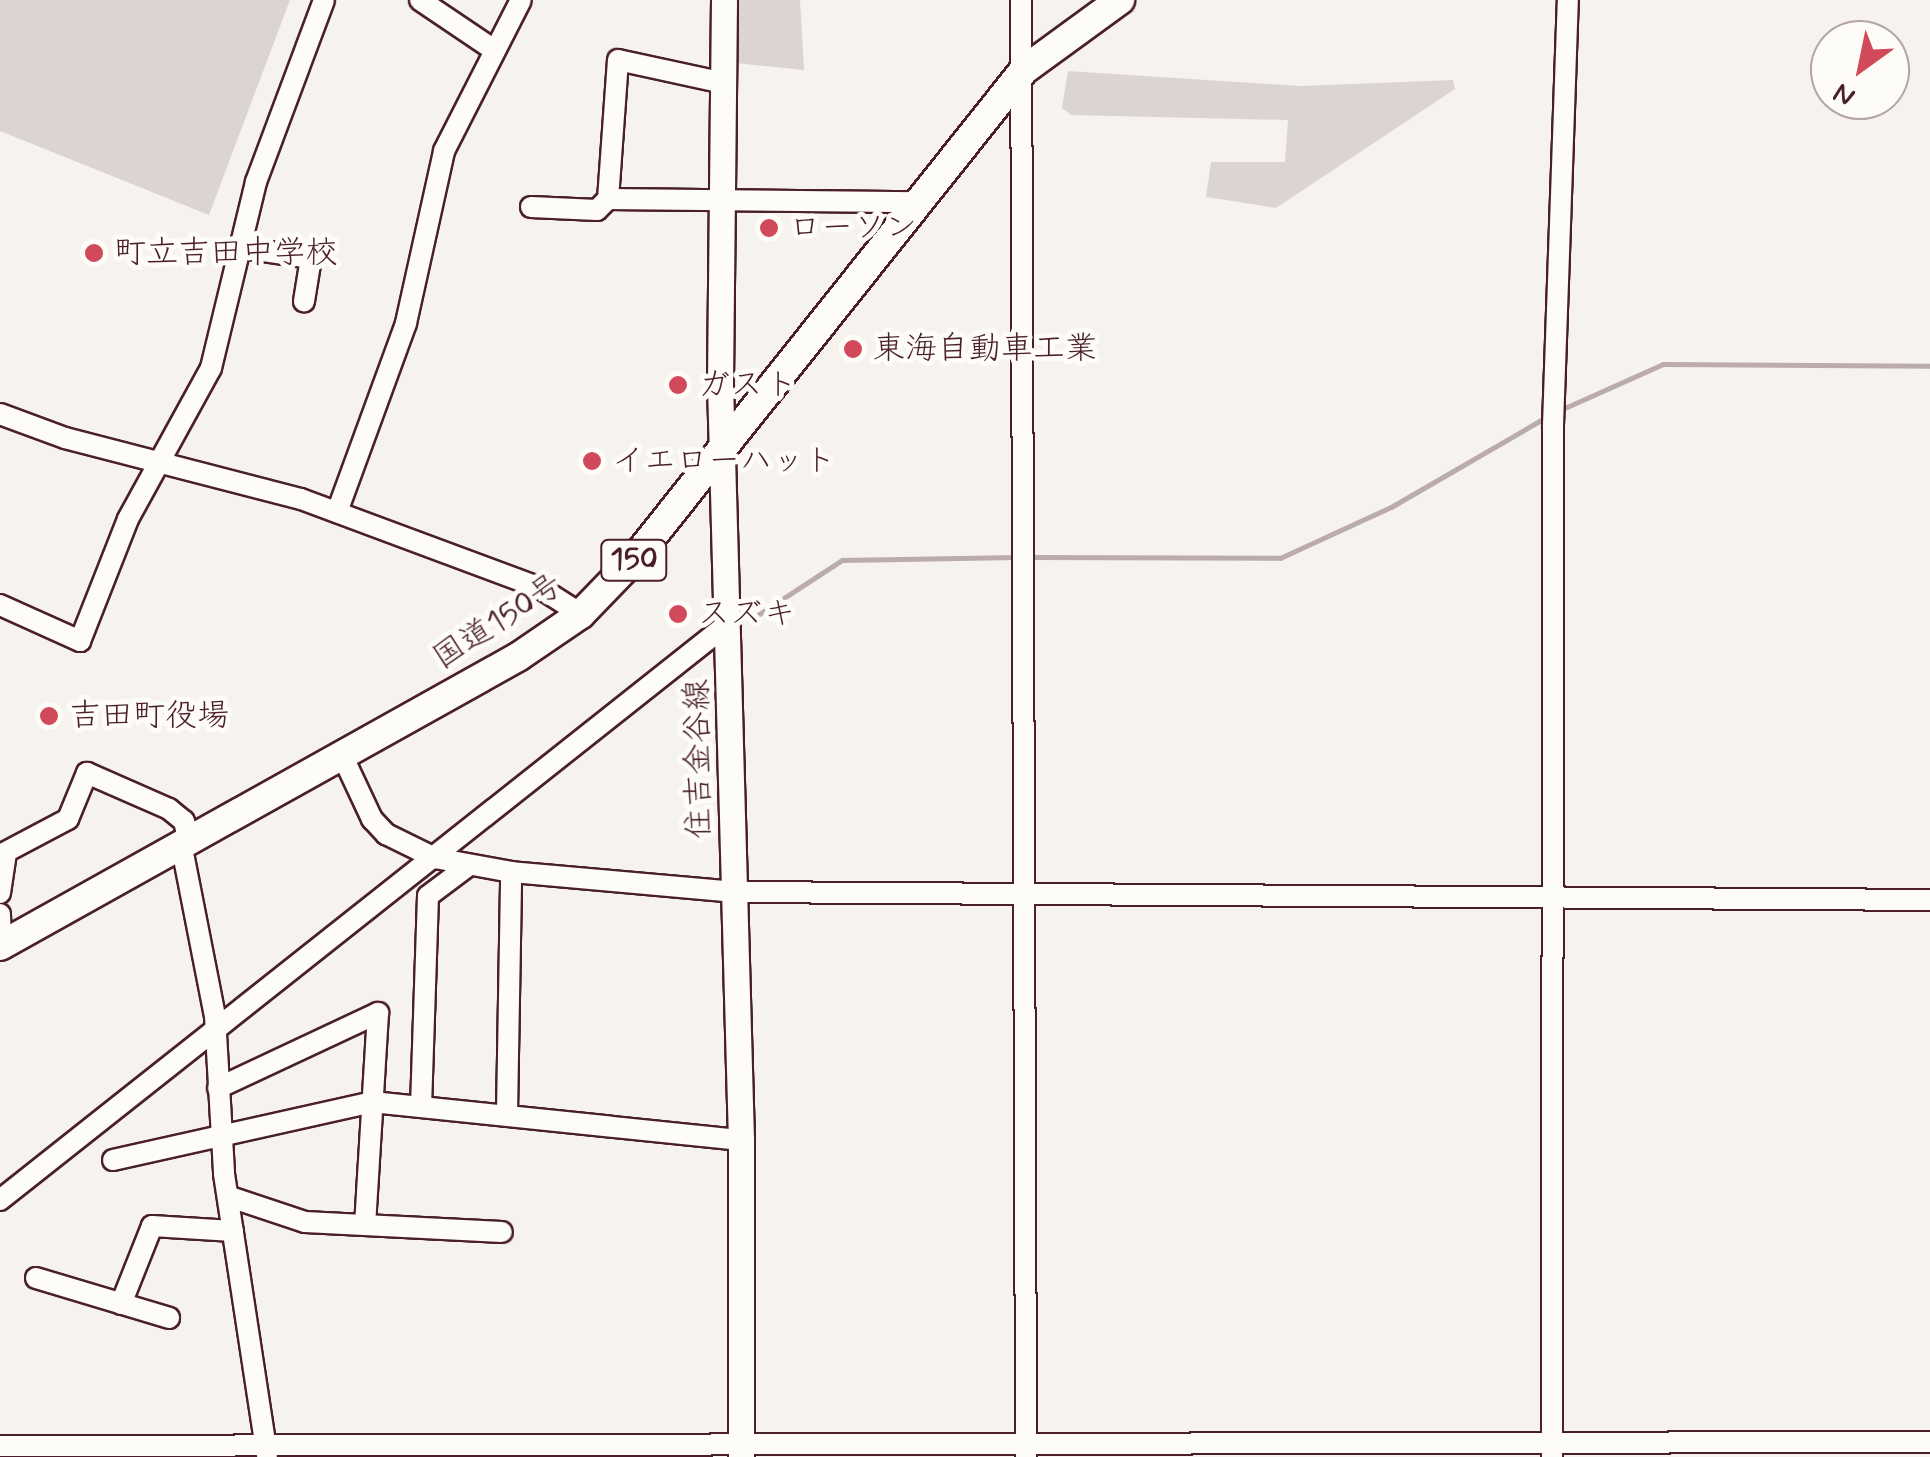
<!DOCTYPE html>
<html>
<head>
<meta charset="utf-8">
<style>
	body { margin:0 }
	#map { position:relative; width:1930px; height:1457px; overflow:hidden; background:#f6f3ef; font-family:Mynerve,"Klee One",sans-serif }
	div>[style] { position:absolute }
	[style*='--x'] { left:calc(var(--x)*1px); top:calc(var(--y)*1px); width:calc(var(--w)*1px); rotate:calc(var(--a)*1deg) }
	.green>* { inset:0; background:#dcd4d2 }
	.stream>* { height:5px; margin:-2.5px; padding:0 2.5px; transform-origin:2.5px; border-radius:2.5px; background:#bbabac }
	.roads { filter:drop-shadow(2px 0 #4a1f2b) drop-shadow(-2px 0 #4a1f2b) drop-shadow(0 2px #4a1f2b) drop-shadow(0 -2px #4a1f2b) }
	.minor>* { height:20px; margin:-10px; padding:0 10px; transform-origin:10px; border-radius:10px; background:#fdfcf7 }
	.major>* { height:25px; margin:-12.5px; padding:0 12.5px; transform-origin:12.5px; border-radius:12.5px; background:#fdfcf7 }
	.highway>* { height:28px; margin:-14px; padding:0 14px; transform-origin:14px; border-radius:14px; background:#fdfcf7 }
	.dots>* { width:28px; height:28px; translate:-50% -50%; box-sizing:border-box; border:5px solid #fdfcf7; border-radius:50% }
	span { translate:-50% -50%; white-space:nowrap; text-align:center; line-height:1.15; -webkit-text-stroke:10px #fdfcf7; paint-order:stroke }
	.shield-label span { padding:2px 8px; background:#fdfcf7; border:2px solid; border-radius:8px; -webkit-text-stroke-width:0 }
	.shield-label { font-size:30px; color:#4a1f2b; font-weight:700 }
	.poi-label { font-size:32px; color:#4a1f2b }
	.left { translate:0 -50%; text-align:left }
	.street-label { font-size:32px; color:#4a1f2b }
	.north { position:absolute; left:1810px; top:20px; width:100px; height:100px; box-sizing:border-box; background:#fdfcf7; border:2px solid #b5a4a5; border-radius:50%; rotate:213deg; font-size:28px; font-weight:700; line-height:40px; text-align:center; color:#4a1f2b }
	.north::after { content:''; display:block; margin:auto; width:35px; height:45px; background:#d1495b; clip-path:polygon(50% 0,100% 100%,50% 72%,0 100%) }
</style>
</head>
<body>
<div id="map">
	<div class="green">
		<div style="clip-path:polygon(0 0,290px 0,209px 215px,0 131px)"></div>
		<div style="clip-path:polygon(736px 0,800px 0,804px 70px,735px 63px)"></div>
		<div style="clip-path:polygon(1068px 71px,1301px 86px,1453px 80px,1455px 89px,1276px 208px,1206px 197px,1211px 162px,1285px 162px,1288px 120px,1071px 115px,1062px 108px)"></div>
	</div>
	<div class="stream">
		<div style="--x:1558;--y:411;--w:115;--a:-24.1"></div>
		<div style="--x:1663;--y:364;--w:267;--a:0.4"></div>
		<div style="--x:1030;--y:557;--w:250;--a:0.2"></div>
		<div style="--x:1280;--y:558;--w:122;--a:-24.7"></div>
		<div style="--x:1391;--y:507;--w:181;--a:-30.1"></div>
		<div style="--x:750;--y:620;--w:110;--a:-33.1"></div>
		<div style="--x:842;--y:560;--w:177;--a:-1"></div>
	</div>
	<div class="roads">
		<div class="minor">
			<div style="--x:420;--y:0;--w:89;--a:34"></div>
			<div style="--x:1021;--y:0;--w:1457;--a:89.8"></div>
			<div style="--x:724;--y:83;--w:108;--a:-167.8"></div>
			<div style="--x:618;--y:60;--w:139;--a:94.1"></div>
			<div style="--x:608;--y:199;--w:310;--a:0.6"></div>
			<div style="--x:531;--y:207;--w:66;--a:2.6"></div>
			<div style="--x:597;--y:210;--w:16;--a:-45"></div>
			<div style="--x:243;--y:248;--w:69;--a:8.4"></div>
			<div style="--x:311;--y:258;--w:44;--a:99.2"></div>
			<div style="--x:0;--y:414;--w:69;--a:20.3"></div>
			<div style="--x:65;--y:438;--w:244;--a:14.5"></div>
			<div style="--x:301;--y:499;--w:255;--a:20.4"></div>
			<div style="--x:540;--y:588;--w:49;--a:32.4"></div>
			<div style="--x:337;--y:512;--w:201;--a:-69.9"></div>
			<div style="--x:406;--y:323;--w:176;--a:-77.5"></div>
			<div style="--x:444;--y:151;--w:169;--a:-63"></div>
			<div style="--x:0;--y:605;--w:88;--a:24.2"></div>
			<div style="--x:80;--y:641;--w:131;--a:-68.5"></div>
			<div style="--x:128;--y:519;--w:172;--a:-61.2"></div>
			<div style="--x:211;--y:368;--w:191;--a:-76.4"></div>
			<div style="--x:256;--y:182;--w:194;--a:-69.5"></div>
			<div style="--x:342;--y:755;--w:71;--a:64.9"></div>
			<div style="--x:372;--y:819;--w:21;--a:47"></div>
			<div style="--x:386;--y:834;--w:55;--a:26.1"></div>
			<div style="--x:435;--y:858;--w:77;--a:10.4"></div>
			<div style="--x:511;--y:872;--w:224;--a:5.1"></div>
			<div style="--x:734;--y:892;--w:1196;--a:0.38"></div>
			<div style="--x:181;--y:843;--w:176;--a:78.9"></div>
			<div style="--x:215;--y:1016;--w:158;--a:86.7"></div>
			<div style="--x:224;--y:1174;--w:284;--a:81.3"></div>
			<div style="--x:0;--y:855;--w:77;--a:-27.9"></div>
			<div style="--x:68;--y:819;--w:50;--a:-67.6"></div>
			<div style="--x:87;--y:773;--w:90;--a:23.7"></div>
			<div style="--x:169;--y:809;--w:19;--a:39"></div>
			<div style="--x:184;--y:821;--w:18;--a:77"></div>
			<div style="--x:0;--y:893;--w:40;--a:-81.5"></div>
			<div style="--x:0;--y:914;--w:31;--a:88"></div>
			<div style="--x:218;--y:1088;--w:177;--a:-25.1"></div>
			<div style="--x:378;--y:1013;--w:212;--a:93.5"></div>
			<div style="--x:421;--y:1107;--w:211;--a:-88.1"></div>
			<div style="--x:428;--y:896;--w:50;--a:-36.9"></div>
			<div style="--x:507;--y:1113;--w:241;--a:-89"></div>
			<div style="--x:113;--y:1160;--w:265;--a:-12.6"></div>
			<div style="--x:372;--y:1102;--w:371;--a:5.9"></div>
			<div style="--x:230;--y:1197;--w:79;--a:18.4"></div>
			<div style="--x:305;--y:1222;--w:197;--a:2.9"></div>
			<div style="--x:0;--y:1200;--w:931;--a:-38.37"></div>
			<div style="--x:36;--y:1278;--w:139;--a:16.7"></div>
			<div style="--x:121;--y:1304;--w:84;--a:-68.3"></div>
			<div style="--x:152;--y:1226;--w:81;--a:3.5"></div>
			<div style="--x:0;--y:1446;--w:1930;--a:-0.12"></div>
			<div style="--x:1552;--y:1457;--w:1032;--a:-89.94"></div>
			<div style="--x:1553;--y:425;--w:425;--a:-88"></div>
		</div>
		<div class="major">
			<div style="--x:724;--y:0;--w:384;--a:90.6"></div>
			<div style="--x:720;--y:384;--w:756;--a:88.41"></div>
			<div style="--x:741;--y:1140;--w:317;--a:90"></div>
		</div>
		<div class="highway">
			<div style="--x:0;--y:946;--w:593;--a:-29.16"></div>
			<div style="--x:518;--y:657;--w:76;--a:-34.3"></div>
			<div style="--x:581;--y:614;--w:79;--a:-46"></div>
			<div style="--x:636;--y:557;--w:623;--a:-51.46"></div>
			<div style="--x:1024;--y:70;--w:119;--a:-36.1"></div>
		</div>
	</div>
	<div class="dots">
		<div style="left:769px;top:228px;background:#d1495b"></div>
		<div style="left:94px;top:253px;background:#d1495b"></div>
		<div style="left:853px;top:349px;background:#d1495b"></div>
		<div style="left:678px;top:385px;background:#d1495b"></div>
		<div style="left:592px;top:461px;background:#d1495b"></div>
		<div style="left:678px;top:614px;background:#d1495b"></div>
		<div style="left:49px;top:716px;background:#d1495b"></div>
	</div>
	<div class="shield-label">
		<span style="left:634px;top:560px">150</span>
	</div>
	<div class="poi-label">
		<span class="left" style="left:789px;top:228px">ローソン</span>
		<span class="left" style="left:114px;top:253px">町立吉田中学校</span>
		<span class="left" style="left:873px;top:349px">東海自動車工業</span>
		<span class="left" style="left:698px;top:385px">ガスト</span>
		<span class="left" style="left:612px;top:461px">イエローハット</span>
		<span class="left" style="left:698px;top:614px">スズキ</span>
		<span class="left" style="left:69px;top:716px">吉田町役場</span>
	</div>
	<div class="street-label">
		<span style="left:498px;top:622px;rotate:-33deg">国道150号</span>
		<span style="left:699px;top:759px;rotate:-91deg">住吉金谷線</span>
	</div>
	<div class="north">N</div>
</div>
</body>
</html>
